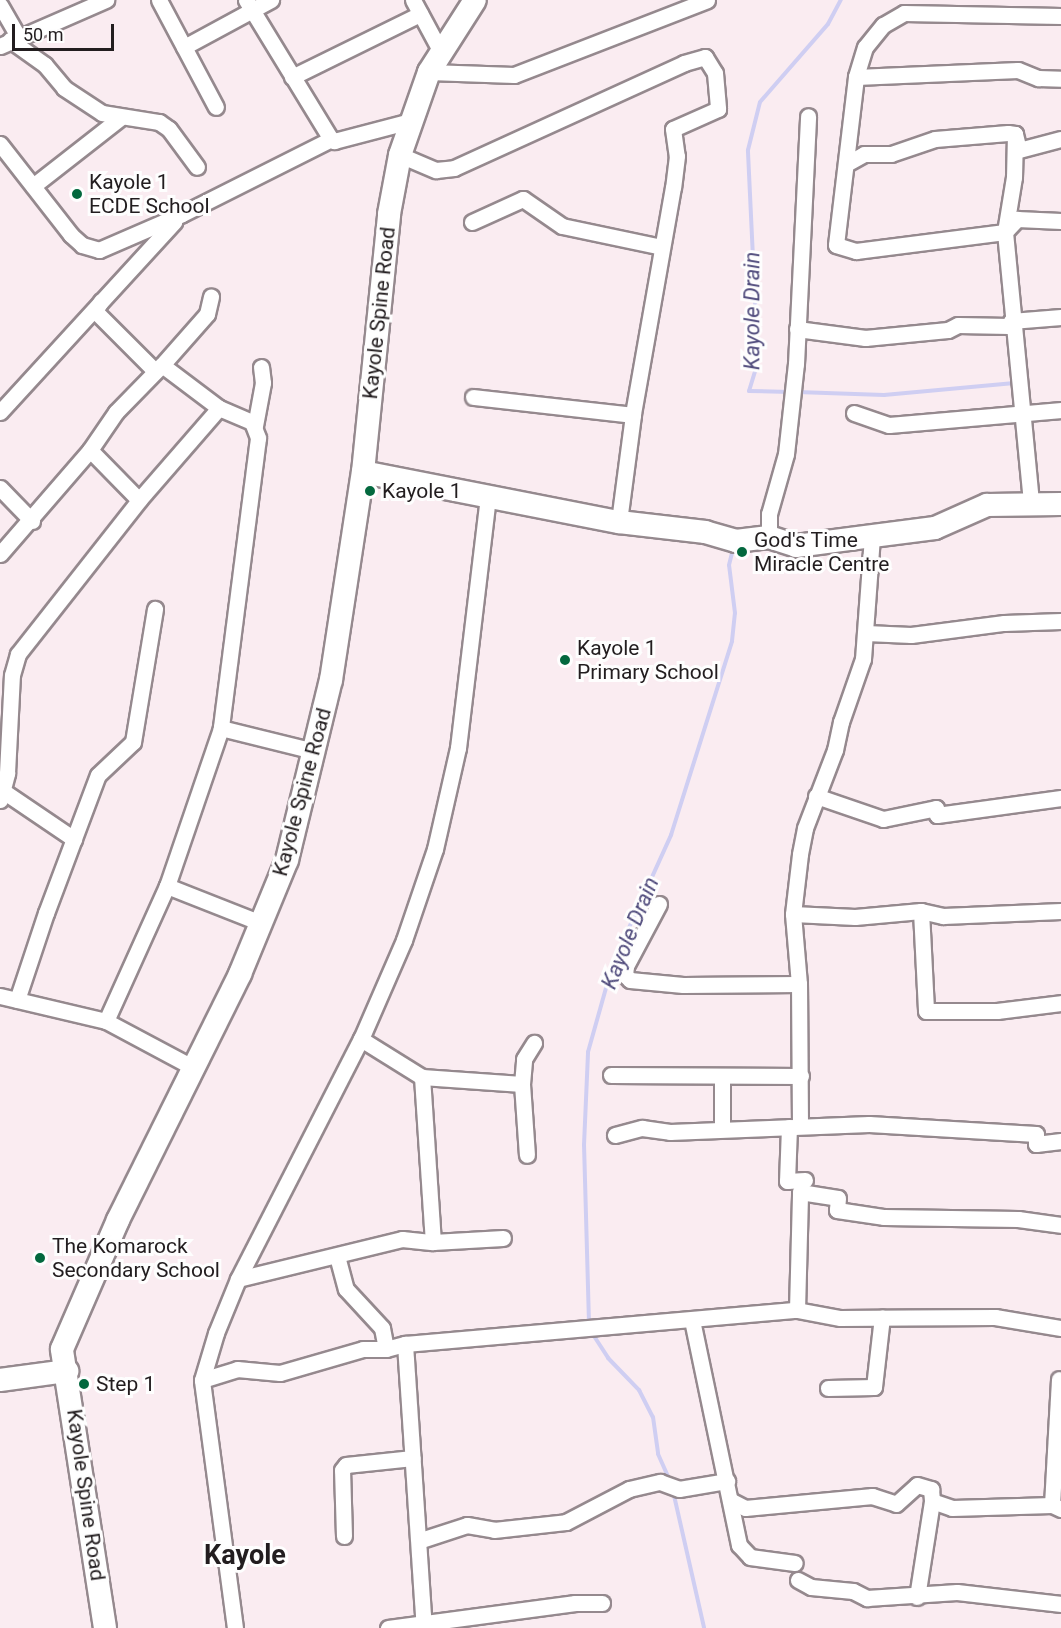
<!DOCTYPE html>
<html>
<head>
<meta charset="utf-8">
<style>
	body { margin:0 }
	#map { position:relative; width:1061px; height:1628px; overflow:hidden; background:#faecf1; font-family:Roboto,sans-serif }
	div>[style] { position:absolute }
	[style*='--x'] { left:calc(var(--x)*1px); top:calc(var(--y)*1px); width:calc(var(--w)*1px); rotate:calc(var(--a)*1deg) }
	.stream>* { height:4px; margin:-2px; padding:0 2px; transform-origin:2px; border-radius:2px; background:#cfcef2 }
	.roads { filter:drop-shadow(2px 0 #95898e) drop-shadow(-2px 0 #95898e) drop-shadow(0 2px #95898e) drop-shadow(0 -2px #95898e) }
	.street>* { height:15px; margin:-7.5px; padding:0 7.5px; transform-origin:7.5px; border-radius:7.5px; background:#fff }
	.secondary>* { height:22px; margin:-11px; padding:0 11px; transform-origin:11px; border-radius:11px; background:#fff }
	.dots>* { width:16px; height:16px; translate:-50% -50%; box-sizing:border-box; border:3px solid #fefefe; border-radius:50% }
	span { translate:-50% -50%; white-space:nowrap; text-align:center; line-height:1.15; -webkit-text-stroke:6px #fefefe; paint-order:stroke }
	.poi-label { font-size:21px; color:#221d1f }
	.left { translate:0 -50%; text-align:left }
	.street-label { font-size:21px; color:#221d1f }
	.water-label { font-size:22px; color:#504b7c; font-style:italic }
	.district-label { font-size:27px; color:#221d1f; font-weight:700 }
	.scale { position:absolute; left:12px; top:24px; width:102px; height:27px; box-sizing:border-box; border:3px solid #221d1f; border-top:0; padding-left:8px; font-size:18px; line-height:21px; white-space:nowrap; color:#221d1f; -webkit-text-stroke:4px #fefefe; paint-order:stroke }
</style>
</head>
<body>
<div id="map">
	<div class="stream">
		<div style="--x:790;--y:392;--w:41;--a:-178.6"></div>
		<div style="--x:749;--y:391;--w:24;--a:-73"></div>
		<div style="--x:756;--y:368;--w:25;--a:-88"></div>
		<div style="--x:757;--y:343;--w:193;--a:-92.7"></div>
		<div style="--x:748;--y:150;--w:49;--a:-76"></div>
		<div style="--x:760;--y:102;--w:103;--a:-48.9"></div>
		<div style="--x:828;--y:24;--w:27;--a:-62"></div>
		<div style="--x:797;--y:392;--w:87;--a:2"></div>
		<div style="--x:884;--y:395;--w:131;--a:-5.3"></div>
		<div style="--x:589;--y:1323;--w:178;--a:-91.6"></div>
		<div style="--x:584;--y:1145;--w:93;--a:-87.5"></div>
		<div style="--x:588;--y:1052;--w:92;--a:-74.3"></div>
		<div style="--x:613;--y:963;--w:141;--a:-65.6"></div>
		<div style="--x:671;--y:835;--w:203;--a:-72.5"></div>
		<div style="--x:732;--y:641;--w:28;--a:-84"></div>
		<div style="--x:735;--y:613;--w:48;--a:-97.1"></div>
		<div style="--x:729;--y:565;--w:16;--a:-76"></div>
		<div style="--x:592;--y:1333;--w:30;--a:57"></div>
		<div style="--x:608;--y:1358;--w:45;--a:45.9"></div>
		<div style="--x:639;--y:1390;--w:30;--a:63"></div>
		<div style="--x:653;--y:1417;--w:37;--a:82"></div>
		<div style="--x:658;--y:1454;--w:30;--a:66"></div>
		<div style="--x:673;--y:1491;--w:140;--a:77.2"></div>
	</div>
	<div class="roads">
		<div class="street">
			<div style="--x:159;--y:0;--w:121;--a:62"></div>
			<div style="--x:246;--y:0;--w:163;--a:58.6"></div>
			<div style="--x:413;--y:0;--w:59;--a:61.7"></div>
			<div style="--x:0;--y:5;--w:36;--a:60"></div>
			<div style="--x:1061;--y:16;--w:157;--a:-178.9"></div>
			<div style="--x:904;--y:13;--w:24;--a:150"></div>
			<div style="--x:883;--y:25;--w:28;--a:129"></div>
			<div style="--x:865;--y:47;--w:31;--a:107"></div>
			<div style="--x:856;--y:77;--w:169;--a:96.8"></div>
			<div style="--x:836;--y:245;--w:21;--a:17"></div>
			<div style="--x:856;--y:251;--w:150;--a:-7.3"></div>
			<div style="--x:1005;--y:232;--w:18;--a:-47"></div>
			<div style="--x:1017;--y:219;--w:44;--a:2.6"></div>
			<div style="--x:10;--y:40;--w:43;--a:35.5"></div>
			<div style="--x:45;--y:65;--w:30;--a:50"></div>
			<div style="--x:64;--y:88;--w:45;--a:33.3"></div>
			<div style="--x:102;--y:113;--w:58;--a:9"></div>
			<div style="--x:159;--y:122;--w:12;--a:35"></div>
			<div style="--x:169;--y:129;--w:47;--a:53.6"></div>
			<div style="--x:0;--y:46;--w:116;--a:-23.5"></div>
			<div style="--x:184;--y:47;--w:99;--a:-28.4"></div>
			<div style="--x:429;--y:72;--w:85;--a:2"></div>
			<div style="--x:514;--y:75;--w:207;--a:-21.2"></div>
			<div style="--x:292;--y:77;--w:143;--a:-26.2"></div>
			<div style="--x:856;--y:77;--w:162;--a:-2.5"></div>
			<div style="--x:1018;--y:70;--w:22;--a:22"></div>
			<div style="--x:1038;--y:78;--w:23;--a:2"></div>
			<div style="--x:1015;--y:134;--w:43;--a:91.3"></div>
			<div style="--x:1014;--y:177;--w:56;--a:99.3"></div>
			<div style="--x:1005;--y:232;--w:271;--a:84.5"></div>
			<div style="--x:0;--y:144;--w:115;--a:52"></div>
			<div style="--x:71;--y:235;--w:15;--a:42"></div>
			<div style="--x:82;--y:245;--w:18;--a:16"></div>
			<div style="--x:99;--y:250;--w:90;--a:-23.4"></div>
			<div style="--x:182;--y:214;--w:167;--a:-26.7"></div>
			<div style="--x:331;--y:139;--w:4;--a:34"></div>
			<div style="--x:334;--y:141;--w:80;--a:-14.6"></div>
			<div style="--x:400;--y:155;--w:39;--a:23"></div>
			<div style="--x:436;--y:170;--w:18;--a:-6"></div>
			<div style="--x:454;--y:168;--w:253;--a:-24.5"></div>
			<div style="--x:684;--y:63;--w:22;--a:-16"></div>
			<div style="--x:705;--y:57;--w:19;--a:58"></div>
			<div style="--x:715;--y:73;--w:36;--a:85"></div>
			<div style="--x:718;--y:109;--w:49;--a:156"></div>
			<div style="--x:673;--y:129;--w:27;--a:82"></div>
			<div style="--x:677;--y:156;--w:31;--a:97"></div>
			<div style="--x:673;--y:187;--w:231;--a:100"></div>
			<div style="--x:633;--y:415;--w:108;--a:97.5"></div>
			<div style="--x:848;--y:163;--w:18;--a:-29"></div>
			<div style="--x:864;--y:154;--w:27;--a:0"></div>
			<div style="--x:891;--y:154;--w:46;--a:-18.8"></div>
			<div style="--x:935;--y:139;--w:73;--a:-4.7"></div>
			<div style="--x:1008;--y:133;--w:7;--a:8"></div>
			<div style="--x:1015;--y:134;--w:16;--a:76"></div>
			<div style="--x:1019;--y:150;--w:43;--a:-14.7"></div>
			<div style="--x:33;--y:186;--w:110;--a:-38"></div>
			<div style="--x:472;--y:222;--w:56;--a:-24.3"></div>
			<div style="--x:523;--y:199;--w:47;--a:34.7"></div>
			<div style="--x:562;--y:226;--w:102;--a:11.9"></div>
			<div style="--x:101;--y:301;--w:12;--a:121"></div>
			<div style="--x:95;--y:311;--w:85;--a:45"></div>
			<div style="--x:797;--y:329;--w:69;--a:7.5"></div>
			<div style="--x:865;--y:338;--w:83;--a:-5.5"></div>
			<div style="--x:948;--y:330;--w:11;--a:-27"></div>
			<div style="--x:958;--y:325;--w:51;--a:1.1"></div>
			<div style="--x:1009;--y:326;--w:5;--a:-68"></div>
			<div style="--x:1011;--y:321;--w:50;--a:-4.6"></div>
			<div style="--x:162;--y:365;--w:68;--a:-48.6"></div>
			<div style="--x:207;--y:314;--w:18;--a:-77"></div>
			<div style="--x:473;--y:397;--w:161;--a:6.4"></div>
			<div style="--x:0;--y:412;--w:258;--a:-47.5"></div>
			<div style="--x:854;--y:413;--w:37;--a:19"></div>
			<div style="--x:889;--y:425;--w:173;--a:-5"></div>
			<div style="--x:255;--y:426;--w:44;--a:-79.5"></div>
			<div style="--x:263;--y:383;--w:16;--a:-97"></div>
			<div style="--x:90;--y:450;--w:70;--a:45.6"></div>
			<div style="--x:0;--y:488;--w:46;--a:45.9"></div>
			<div style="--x:769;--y:537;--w:23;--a:-90"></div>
			<div style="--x:769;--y:514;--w:62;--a:-74.2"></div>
			<div style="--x:786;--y:454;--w:91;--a:-83.7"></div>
			<div style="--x:796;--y:364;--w:248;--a:-87.2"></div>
			<div style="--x:0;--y:554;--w:138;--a:-49.1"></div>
			<div style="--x:90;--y:450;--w:46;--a:-55.6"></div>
			<div style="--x:116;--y:412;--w:66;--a:-45.6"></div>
			<div style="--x:162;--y:365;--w:71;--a:37"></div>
			<div style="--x:866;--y:633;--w:45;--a:2.5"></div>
			<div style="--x:911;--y:635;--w:94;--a:-7.4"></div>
			<div style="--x:1004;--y:623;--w:57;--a:-2"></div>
			<div style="--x:3;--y:791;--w:86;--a:34.1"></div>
			<div style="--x:816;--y:796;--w:71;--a:18.9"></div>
			<div style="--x:883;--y:819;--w:54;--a:-11.7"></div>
			<div style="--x:936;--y:808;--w:7;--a:82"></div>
			<div style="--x:937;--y:815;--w:125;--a:-7.8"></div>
			<div style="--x:0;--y:800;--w:28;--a:-75"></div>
			<div style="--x:7;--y:773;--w:98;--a:-87.1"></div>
			<div style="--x:12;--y:675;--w:22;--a:-74"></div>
			<div style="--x:18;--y:654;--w:196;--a:-51.8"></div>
			<div style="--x:139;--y:500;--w:122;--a:-49"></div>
			<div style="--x:219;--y:408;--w:36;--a:23"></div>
			<div style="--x:252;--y:422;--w:17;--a:69"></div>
			<div style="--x:258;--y:438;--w:292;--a:97.3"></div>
			<div style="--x:221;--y:728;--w:96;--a:13.9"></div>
			<div style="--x:167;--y:886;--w:101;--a:21.5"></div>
			<div style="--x:659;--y:904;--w:70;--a:118"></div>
			<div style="--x:626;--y:966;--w:9;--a:96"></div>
			<div style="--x:625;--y:975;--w:7;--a:45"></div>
			<div style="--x:630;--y:980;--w:53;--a:5.4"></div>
			<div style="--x:683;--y:985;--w:116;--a:-0.5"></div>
			<div style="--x:921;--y:911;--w:100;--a:87.1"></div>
			<div style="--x:926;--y:1011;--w:71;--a:0"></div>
			<div style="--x:997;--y:1011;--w:64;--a:-7.1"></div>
			<div style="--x:793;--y:914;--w:62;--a:2.8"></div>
			<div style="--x:855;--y:917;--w:66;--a:-5.2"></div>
			<div style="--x:921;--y:911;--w:23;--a:13"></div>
			<div style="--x:943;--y:916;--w:118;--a:-2.4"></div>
			<div style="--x:0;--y:996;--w:109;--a:13.3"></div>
			<div style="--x:106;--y:1021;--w:98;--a:28.1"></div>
			<div style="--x:17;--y:1000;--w:92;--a:-71.6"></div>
			<div style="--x:46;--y:913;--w:147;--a:-69.4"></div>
			<div style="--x:98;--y:775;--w:48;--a:-43.3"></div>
			<div style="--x:133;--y:742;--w:135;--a:-80.6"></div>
			<div style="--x:106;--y:1021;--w:148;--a:-65.7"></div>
			<div style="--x:167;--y:886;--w:167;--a:-71.1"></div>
			<div style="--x:361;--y:1039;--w:72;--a:31.9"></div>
			<div style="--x:422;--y:1077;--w:165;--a:86.2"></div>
			<div style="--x:433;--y:1242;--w:70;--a:-3.3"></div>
			<div style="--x:611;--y:1075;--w:190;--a:0.3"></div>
			<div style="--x:422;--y:1077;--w:100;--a:4"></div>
			<div style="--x:522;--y:1084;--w:25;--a:-85"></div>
			<div style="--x:524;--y:1059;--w:19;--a:-58"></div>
			<div style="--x:722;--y:1077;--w:52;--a:90"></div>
			<div style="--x:522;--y:1084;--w:71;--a:86"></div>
			<div style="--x:800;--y:1125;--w:141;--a:-90.4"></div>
			<div style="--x:799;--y:984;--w:70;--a:-94.9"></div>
			<div style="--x:793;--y:914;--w:60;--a:-83.3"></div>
			<div style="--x:800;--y:854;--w:26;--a:-79"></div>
			<div style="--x:805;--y:828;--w:84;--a:-69"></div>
			<div style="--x:835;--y:750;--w:29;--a:-78"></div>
			<div style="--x:841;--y:722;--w:67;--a:-70.8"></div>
			<div style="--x:863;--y:659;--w:124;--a:-85.8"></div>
			<div style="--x:789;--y:1127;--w:54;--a:92.1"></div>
			<div style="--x:787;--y:1181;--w:18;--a:-3"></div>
			<div style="--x:615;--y:1135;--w:28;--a:-15"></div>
			<div style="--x:642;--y:1128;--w:28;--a:8"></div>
			<div style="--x:670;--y:1132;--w:199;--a:-2.3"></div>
			<div style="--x:869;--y:1124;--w:167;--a:3.4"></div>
			<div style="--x:1036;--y:1134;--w:10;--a:90"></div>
			<div style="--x:1036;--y:1144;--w:25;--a:-7"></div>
			<div style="--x:337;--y:1256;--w:34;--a:75"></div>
			<div style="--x:346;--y:1289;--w:53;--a:47.3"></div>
			<div style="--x:382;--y:1328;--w:21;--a:79"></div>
			<div style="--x:238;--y:1279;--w:169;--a:-13.7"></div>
			<div style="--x:402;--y:1239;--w:31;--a:6"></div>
			<div style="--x:797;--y:1310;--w:118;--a:-88.5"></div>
			<div style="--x:800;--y:1192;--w:38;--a:9"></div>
			<div style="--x:838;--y:1198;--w:12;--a:95"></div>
			<div style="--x:837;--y:1210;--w:48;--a:8.5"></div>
			<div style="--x:884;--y:1217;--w:134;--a:0.9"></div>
			<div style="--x:1018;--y:1219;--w:43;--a:7.9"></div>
			<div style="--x:692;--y:1320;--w:230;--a:78.2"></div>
			<div style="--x:739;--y:1545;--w:16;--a:47"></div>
			<div style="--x:750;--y:1557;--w:45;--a:7.6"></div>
			<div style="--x:405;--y:1344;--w:285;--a:86.2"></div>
			<div style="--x:202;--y:1380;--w:37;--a:-17"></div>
			<div style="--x:237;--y:1369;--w:43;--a:5.3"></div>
			<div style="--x:280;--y:1373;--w:86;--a:-16.1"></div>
			<div style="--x:363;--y:1349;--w:23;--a:0"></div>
			<div style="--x:386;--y:1349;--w:20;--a:-15"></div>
			<div style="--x:405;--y:1344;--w:393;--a:-5"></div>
			<div style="--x:797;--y:1310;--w:44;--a:10.5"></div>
			<div style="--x:840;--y:1318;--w:155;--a:-0.4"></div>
			<div style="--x:995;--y:1317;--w:67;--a:9.5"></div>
			<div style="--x:828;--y:1388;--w:46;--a:-1.2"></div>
			<div style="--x:874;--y:1387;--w:70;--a:-83.5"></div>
			<div style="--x:730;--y:1500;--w:17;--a:28"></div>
			<div style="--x:745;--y:1508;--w:128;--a:-5.4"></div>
			<div style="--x:872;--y:1496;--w:25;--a:18"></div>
			<div style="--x:896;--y:1504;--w:28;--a:-42"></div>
			<div style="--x:917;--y:1485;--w:15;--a:16"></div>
			<div style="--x:931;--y:1489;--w:12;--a:85"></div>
			<div style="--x:932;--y:1501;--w:21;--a:19"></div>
			<div style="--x:952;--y:1508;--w:100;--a:-1.7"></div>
			<div style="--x:1052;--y:1505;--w:10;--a:24"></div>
			<div style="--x:1052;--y:1505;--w:126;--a:-86.8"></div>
			<div style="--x:344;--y:1536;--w:66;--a:-91.7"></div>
			<div style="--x:342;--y:1470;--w:6;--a:-51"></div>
			<div style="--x:346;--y:1465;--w:67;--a:-6"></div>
			<div style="--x:421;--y:1540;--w:48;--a:-18.1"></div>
			<div style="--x:467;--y:1525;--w:27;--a:10"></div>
			<div style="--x:494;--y:1530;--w:72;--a:-6.3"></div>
			<div style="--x:566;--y:1522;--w:71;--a:-27.6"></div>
			<div style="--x:629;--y:1489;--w:32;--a:-13"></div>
			<div style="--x:660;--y:1482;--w:20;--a:20"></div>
			<div style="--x:679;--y:1489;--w:49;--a:-9.5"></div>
			<div style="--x:798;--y:1580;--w:15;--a:28"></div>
			<div style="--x:811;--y:1587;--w:42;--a:5.4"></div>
			<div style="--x:853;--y:1591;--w:16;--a:27"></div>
			<div style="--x:867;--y:1598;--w:90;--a:-3.8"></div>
			<div style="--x:957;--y:1592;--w:105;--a:6.6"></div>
			<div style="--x:917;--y:1597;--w:97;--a:-81.1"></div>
			<div style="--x:235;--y:1628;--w:250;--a:-97.6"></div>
			<div style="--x:202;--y:1380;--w:49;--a:-73.4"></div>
			<div style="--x:216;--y:1333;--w:58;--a:-67.8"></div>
			<div style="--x:238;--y:1279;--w:270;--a:-62.9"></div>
			<div style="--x:361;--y:1039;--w:108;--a:-66.5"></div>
			<div style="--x:404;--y:940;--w:96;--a:-71.2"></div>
			<div style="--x:435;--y:849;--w:104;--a:-77.2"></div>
			<div style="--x:458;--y:748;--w:253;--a:-83.2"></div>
			<div style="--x:388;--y:1628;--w:189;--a:-7.6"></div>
			<div style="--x:575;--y:1603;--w:27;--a:0"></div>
		</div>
		<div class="secondary">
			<div style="--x:363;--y:472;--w:261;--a:11.1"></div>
			<div style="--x:619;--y:522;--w:87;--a:6.6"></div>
			<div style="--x:705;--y:532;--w:32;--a:16"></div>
			<div style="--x:736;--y:541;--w:33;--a:-7"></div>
			<div style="--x:769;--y:537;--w:28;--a:18"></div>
			<div style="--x:796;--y:546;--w:140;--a:-7.4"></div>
			<div style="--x:935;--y:528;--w:57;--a:-23.9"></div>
			<div style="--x:987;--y:505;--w:74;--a:-0.8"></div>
			<div style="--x:0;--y:1380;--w:68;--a:-7.7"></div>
			<div style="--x:105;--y:1628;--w:282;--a:-98.8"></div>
			<div style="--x:62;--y:1349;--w:141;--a:-66.5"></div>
			<div style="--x:118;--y:1220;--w:275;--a:-63.6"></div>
			<div style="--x:240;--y:974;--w:123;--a:-67.6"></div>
			<div style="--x:287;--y:860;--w:185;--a:-76.3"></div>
			<div style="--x:331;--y:680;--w:210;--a:-81.3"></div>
			<div style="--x:363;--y:472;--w:259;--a:-84.2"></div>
			<div style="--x:389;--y:214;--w:60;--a:-79.4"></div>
			<div style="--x:400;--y:155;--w:88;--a:-70.7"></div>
			<div style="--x:429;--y:72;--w:85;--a:-57.4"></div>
		</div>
	</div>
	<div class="dots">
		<div style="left:77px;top:194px;background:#03683e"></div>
		<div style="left:370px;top:491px;background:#03683e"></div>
		<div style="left:742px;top:552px;background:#03683e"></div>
		<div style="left:565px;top:660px;background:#03683e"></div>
		<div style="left:40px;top:1258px;background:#03683e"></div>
		<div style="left:84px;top:1384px;background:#03683e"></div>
	</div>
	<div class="poi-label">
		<span class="left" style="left:89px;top:194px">Kayole 1<br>ECDE School</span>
		<span class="left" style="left:382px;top:491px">Kayole 1</span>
		<span class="left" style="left:754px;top:552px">God's Time<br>Miracle Centre</span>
		<span class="left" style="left:577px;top:660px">Kayole 1<br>Primary School</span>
		<span class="left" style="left:52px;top:1258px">The Komarock<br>Secondary School</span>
		<span class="left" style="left:96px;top:1384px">Step 1</span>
	</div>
	<div class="street-label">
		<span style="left:379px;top:313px;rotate:-84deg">Kayole Spine Road</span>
		<span style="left:302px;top:792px;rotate:-75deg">Kayole Spine Road</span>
		<span style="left:86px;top:1495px;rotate:82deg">Kayole Spine Road</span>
	</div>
	<div class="water-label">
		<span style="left:752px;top:311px;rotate:-90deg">Kayole Drain</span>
		<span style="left:630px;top:933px;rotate:-68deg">Kayole Drain</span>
	</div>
	<div class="district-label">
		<span style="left:245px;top:1556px">Kayole</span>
	</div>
	<div class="scale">50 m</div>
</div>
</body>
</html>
